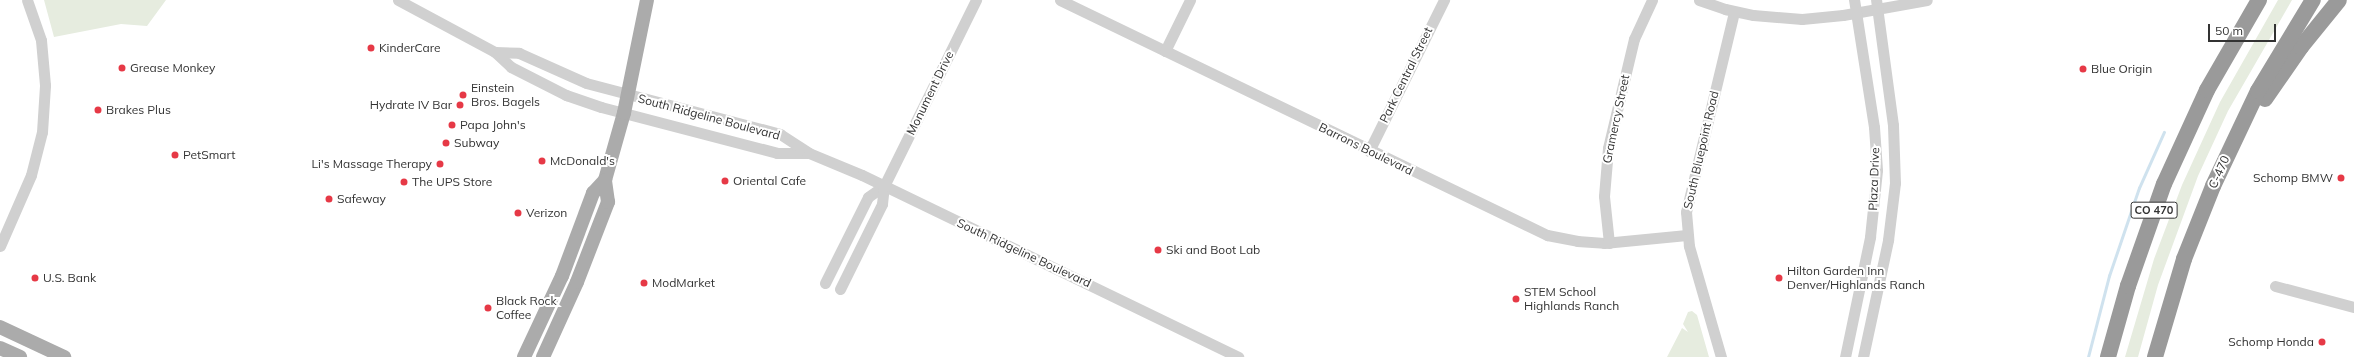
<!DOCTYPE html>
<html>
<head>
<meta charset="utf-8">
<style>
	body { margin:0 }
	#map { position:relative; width:2354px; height:357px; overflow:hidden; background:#fff; font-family:Mulish,sans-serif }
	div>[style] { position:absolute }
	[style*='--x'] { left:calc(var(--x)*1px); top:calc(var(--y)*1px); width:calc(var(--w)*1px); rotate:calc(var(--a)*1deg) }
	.green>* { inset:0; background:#e6ecdf }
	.stream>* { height:2.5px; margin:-1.25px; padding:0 1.25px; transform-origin:1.25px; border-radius:1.25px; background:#cfe2ee }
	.minor>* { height:11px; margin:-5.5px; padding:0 5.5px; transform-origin:5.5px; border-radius:5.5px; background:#d0d0d0 }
	.major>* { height:14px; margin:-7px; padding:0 7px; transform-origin:7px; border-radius:7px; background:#ababab }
	.highway>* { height:16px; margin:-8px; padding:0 8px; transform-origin:8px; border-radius:8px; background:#9a9a9a }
	.dots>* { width:11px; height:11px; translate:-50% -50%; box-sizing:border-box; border:2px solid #fff; border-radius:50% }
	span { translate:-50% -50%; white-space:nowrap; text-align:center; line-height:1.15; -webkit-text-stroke:4px #fff; paint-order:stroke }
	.shield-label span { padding:1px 3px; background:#fff; border:1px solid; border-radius:3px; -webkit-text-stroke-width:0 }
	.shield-label { font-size:11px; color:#333; font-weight:700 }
	.poi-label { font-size:12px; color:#333 }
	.left { translate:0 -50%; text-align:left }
	.right { translate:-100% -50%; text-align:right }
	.street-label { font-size:12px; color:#333 }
	.scale { position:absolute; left:2208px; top:24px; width:68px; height:18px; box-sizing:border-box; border:2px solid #333; border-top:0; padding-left:5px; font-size:12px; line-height:14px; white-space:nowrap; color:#333; -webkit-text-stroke:3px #fff; paint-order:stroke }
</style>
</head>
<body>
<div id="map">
	<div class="green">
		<div style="clip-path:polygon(44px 0,166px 0,147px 26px,121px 24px,54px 37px)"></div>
		<div style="clip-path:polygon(2278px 0,2292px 0,2228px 111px,2198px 176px,2158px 285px,2138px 357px,2125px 357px,2154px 259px,2182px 185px,2220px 102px)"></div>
		<div style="clip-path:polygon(1692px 311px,1697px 315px,1709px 357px,1667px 357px,1682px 328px,1688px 332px,1683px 324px,1688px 312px)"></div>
	</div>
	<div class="stream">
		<div style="--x:2088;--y:357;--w:84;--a:-75.5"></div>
		<div style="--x:2109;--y:276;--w:93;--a:-71.2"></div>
		<div style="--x:2139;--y:188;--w:61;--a:-65.9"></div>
	</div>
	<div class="minor">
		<div style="--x:398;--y:0;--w:110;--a:28.2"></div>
		<div style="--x:495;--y:52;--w:22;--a:43"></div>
		<div style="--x:511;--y:67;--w:62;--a:27"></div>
		<div style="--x:566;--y:95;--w:37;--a:19"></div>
		<div style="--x:601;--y:107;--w:182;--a:14.6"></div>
		<div style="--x:777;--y:153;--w:31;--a:0"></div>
		<div style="--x:1060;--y:0;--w:541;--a:25.76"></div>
		<div style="--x:1547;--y:235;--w:31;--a:11"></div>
		<div style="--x:1577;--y:241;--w:27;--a:4"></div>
		<div style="--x:1604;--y:243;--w:83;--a:-5.5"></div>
		<div style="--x:1699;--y:0;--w:28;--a:19"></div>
		<div style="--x:1725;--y:9;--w:29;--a:12"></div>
		<div style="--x:1753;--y:15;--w:49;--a:4.7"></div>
		<div style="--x:1802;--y:19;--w:41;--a:-5.6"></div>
		<div style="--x:1843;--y:15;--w:85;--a:-10.1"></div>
		<div style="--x:1165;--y:51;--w:57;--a:-63.9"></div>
		<div style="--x:495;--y:52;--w:24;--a:2"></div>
		<div style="--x:519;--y:53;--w:73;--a:24.1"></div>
		<div style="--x:586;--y:83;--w:201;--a:14.7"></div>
		<div style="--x:780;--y:134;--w:35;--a:33"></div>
		<div style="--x:809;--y:153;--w:57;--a:22.5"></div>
		<div style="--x:862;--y:175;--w:418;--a:25.8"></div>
		<div style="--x:1369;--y:151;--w:169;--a:-63.6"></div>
		<div style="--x:1609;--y:243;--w:47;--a:-96.1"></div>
		<div style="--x:1604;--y:196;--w:48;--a:-85.2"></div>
		<div style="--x:1608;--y:148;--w:112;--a:-76.6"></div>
		<div style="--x:1634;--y:39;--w:43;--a:-65.2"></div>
		<div style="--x:0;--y:246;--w:77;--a:-66.4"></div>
		<div style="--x:31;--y:175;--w:44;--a:-75.7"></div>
		<div style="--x:42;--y:132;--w:47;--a:-86.3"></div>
		<div style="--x:45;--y:85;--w:45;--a:-95.1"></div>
		<div style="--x:41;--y:40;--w:42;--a:-109.3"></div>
		<div style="--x:825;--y:283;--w:96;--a:-63.4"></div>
		<div style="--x:868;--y:197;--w:19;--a:-35"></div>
		<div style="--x:2275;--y:286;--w:82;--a:14.9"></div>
		<div style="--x:840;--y:289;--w:95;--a:-63.7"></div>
		<div style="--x:882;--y:204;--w:18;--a:-84"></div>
		<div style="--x:884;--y:186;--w:208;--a:-63.7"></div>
		<div style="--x:1721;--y:357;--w:116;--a:-106.1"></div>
		<div style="--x:1689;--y:246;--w:34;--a:-95"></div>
		<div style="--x:1686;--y:212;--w:206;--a:-76.5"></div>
		<div style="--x:1845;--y:357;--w:123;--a:-78.2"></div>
		<div style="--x:1870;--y:237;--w:67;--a:-84"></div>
		<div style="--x:1877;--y:170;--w:43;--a:-94"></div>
		<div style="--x:1874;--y:127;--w:129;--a:-98.9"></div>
		<div style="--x:1863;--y:357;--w:120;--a:-77.9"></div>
		<div style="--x:1888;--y:240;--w:57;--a:-83"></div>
		<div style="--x:1895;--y:183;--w:58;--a:-92"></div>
		<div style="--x:1893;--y:125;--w:126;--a:-97.7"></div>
	</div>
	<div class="major">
		<div style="--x:0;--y:327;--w:71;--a:25.1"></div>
		<div style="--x:0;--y:348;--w:22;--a:24"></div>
		<div style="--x:524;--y:357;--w:89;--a:-64.9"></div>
		<div style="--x:562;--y:276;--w:89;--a:-69.5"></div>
		<div style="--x:593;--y:193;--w:18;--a:-47"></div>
		<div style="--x:605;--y:180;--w:70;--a:-74.2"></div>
		<div style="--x:624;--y:113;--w:115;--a:-78.5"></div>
		<div style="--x:543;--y:357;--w:82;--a:-65.6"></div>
		<div style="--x:577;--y:282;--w:86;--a:-68.8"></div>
		<div style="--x:608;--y:202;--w:22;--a:-98"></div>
	</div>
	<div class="highway">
		<div style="--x:2265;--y:99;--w:63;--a:-55.3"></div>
		<div style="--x:2301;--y:47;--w:60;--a:-51"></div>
		<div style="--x:2108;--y:357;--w:74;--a:-74.3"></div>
		<div style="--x:2128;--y:286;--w:108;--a:-70.6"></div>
		<div style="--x:2164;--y:184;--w:103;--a:-65.4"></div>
		<div style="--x:2207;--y:90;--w:104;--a:-60"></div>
		<div style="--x:2155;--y:357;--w:102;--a:-73.5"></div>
		<div style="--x:2184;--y:259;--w:79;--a:-68.3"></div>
		<div style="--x:2213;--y:186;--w:105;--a:-64.7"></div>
		<div style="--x:2258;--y:91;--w:106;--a:-58.9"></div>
	</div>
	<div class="dots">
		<div style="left:371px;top:48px;background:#e63946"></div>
		<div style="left:122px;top:68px;background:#e63946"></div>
		<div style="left:2083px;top:69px;background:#e63946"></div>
		<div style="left:463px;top:95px;background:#e63946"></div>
		<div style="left:460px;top:105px;background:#e63946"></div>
		<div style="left:98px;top:110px;background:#e63946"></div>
		<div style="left:452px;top:125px;background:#e63946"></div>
		<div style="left:446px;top:143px;background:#e63946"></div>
		<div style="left:175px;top:155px;background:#e63946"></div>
		<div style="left:542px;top:161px;background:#e63946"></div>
		<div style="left:440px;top:164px;background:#e63946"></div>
		<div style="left:2341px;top:178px;background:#e63946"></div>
		<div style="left:725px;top:181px;background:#e63946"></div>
		<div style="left:404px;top:182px;background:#e63946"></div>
		<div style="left:329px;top:199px;background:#e63946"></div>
		<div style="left:518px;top:213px;background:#e63946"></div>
		<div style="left:1158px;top:250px;background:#e63946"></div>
		<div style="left:35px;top:278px;background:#e63946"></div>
		<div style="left:1779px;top:278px;background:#e63946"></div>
		<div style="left:644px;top:283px;background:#e63946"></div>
		<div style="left:1516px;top:299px;background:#e63946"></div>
		<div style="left:488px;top:308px;background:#e63946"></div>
		<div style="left:2322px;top:342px;background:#e63946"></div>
	</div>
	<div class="shield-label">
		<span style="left:2154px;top:210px">CO 470</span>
	</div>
	<div class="poi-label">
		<span class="left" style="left:379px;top:48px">KinderCare</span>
		<span class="left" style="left:130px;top:68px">Grease Monkey</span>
		<span class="left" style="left:2091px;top:69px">Blue Origin</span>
		<span class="left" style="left:471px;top:95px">Einstein<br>Bros. Bagels</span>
		<span class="right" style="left:452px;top:105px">Hydrate IV Bar</span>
		<span class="left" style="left:106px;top:110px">Brakes Plus</span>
		<span class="left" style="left:460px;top:125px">Papa John's</span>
		<span class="left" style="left:454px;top:143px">Subway</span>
		<span class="left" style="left:183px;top:155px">PetSmart</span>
		<span class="left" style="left:550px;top:161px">McDonald's</span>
		<span class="right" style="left:432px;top:164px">Li's Massage Therapy</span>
		<span class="right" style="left:2333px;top:178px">Schomp BMW</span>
		<span class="left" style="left:733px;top:181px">Oriental Cafe</span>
		<span class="left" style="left:412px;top:182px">The UPS Store</span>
		<span class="left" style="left:337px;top:199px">Safeway</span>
		<span class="left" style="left:526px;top:213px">Verizon</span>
		<span class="left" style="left:1166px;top:250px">Ski and Boot Lab</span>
		<span class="left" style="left:1787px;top:278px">Hilton Garden Inn<br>Denver/Highlands Ranch</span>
		<span class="left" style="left:43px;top:278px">U.S. Bank</span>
		<span class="left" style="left:652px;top:283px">ModMarket</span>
		<span class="left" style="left:1524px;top:299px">STEM School<br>Highlands Ranch</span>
		<span class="left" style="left:496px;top:308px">Black Rock<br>Coffee</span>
		<span class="right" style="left:2314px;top:342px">Schomp Honda</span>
	</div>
	<div class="street-label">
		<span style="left:1406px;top:75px;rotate:-64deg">Park Central Street</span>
		<span style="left:930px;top:93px;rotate:-64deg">Monument Drive</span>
		<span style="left:709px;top:117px;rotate:15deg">South Ridgeline Boulevard</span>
		<span style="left:1616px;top:119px;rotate:-78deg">Gramercy Street</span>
		<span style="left:1366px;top:149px;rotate:26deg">Barrons Boulevard</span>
		<span style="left:1701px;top:150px;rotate:-77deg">South Bluepoint Road</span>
		<span style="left:2219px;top:172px;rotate:-66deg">C-470</span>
		<span style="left:1874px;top:179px;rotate:-88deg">Plaza Drive</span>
		<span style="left:1024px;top:253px;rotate:25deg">South Ridgeline Boulevard</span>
	</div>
	<div class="scale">50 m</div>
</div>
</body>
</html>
